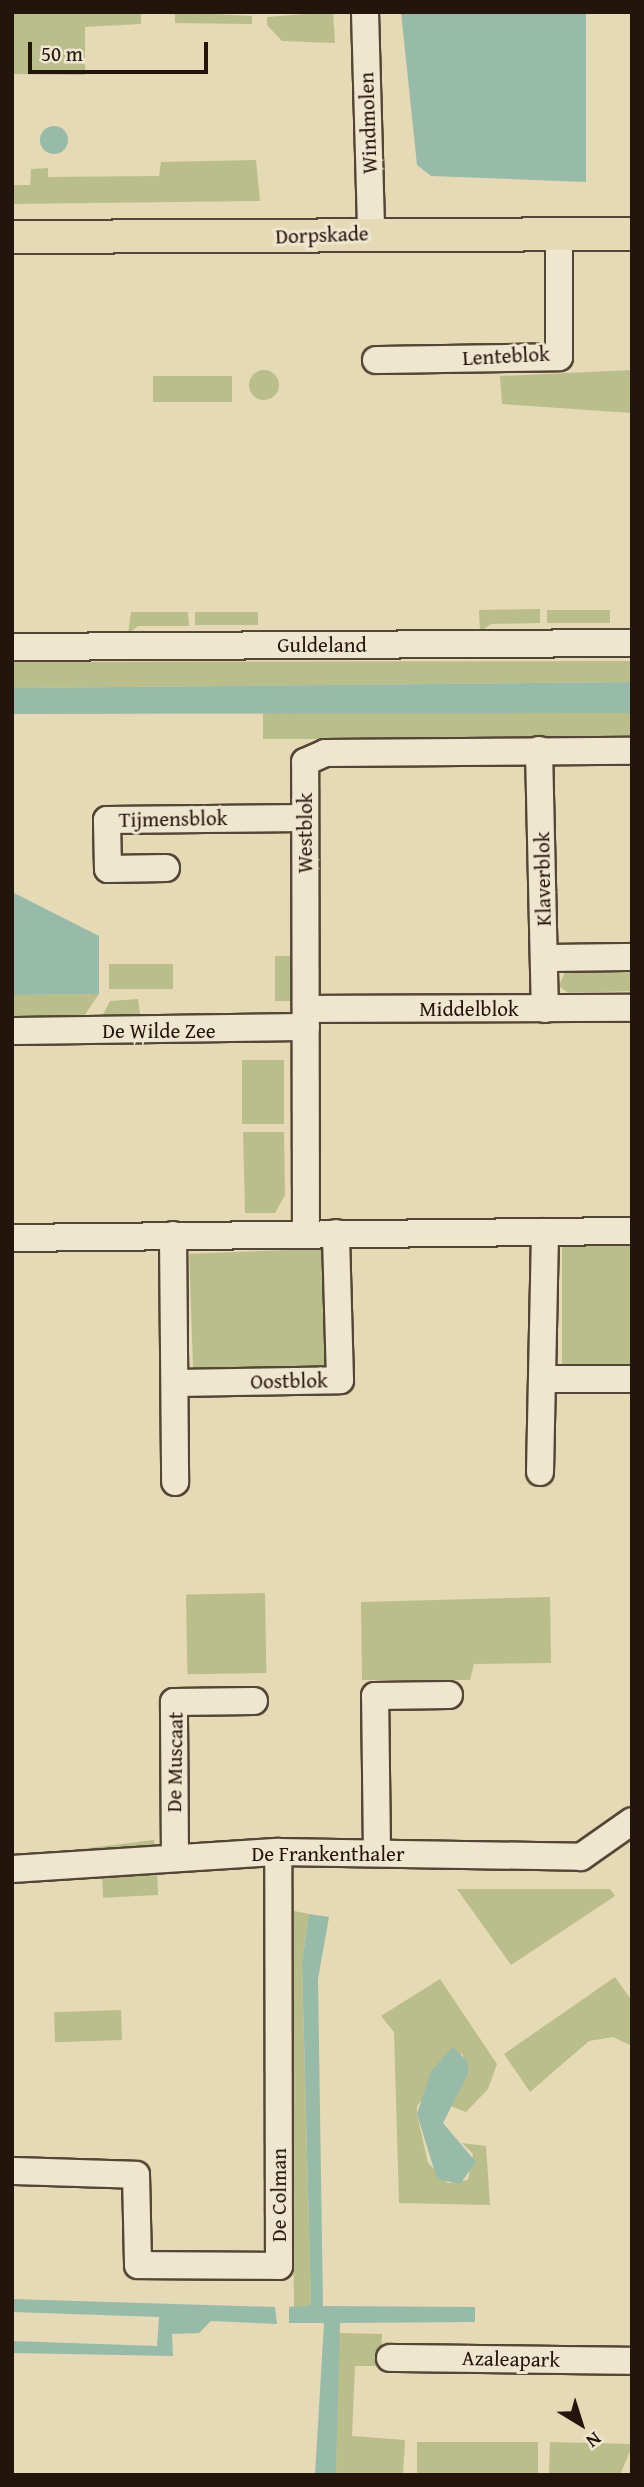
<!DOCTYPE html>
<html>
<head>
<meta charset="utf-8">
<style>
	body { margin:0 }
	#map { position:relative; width:644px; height:2487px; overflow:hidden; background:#e6d9b6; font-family:"Gentium Book Plus",serif }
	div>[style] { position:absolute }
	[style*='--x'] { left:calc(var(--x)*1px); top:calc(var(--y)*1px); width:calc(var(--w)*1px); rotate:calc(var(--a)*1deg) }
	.green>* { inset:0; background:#babe8b; transform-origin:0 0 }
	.round { border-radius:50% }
	.water>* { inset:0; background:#97bba8 }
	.roads { filter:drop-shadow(2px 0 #544636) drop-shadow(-2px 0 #544636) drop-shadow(0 2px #544636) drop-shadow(0 -2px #544636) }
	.minor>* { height:26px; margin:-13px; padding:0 13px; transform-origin:13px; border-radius:13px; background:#efe6d0 }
	.major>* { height:32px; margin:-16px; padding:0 16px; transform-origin:16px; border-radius:16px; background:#e6d9b6 }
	span { translate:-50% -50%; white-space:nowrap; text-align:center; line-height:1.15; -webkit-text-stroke:6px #efe6d0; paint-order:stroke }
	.street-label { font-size:21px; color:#24150c }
	.frame { position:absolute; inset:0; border:14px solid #24150c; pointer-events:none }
	.north { position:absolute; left:546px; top:2389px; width:70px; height:70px; -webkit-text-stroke:5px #efe6d0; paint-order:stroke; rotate:142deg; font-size:19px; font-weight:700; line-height:28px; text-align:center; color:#24150c }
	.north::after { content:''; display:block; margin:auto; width:24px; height:32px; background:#24150c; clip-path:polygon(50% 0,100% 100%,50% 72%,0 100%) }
	.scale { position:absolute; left:28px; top:42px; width:180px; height:32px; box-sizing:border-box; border:4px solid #24150c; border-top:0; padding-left:9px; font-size:21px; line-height:24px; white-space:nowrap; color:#24150c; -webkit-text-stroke:5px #efe6d0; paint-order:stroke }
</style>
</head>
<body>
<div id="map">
	<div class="green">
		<div style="clip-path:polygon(12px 12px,141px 12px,141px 24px,85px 27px,85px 75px,12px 74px)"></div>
		<div style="clip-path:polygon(175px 12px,252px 16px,252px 24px,175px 23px)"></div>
		<div style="clip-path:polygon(333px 12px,335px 43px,282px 41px,267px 25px,267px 17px)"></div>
		<div style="clip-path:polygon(256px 160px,260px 201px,12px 204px,12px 185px,30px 185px,31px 169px,48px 168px,48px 177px,159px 176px,161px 162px)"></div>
		<div style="clip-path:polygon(632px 370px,632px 413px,502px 404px,500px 376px)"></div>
		<div class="round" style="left:249px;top:370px;width:30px;height:30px"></div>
		<div style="left:232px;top:376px;width:26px;height:79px;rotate:90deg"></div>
		<div style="clip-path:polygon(540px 609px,540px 623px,491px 624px,480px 632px,479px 610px)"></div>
		<div style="left:547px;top:610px;width:63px;height:13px"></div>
		<div style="clip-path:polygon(188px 612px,189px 626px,138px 626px,128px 634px,131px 612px)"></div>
		<div style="left:195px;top:612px;width:63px;height:13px"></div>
		<div style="clip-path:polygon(632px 661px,632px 682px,12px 688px,12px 662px)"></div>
		<div style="left:632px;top:713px;width:26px;height:369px;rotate:90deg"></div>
		<div style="left:275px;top:956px;width:16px;height:45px"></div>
		<div style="left:173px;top:964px;width:25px;height:64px;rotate:90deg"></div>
		<div style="clip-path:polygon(632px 968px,632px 991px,568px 993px,559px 986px,566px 969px)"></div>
		<div style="clip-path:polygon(99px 994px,80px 1022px,12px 1024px,12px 995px)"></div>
		<div style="clip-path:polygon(138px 999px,140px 1014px,172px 1014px,173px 1022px,98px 1024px,110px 1001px)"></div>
		<div style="left:284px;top:1060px;width:64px;height:42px;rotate:90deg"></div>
		<div style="clip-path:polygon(243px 1132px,284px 1132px,285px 1195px,275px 1213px,245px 1213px)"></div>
		<div style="left:562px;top:1238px;width:70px;height:129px"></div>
		<div style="left:322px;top:1249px;width:119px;height:133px;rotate:88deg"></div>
		<div style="left:265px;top:1593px;width:80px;height:79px;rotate:89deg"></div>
		<div style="clip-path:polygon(550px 1597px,551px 1663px,474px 1664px,470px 1680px,362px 1680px,361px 1602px)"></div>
		<div style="left:154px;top:1840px;width:8px;height:142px;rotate:83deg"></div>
		<div style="left:157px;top:1874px;width:21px;height:55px;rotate:87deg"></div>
		<div style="clip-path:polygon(457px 1889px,610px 1889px,615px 1896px,511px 1965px)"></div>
		<div style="clip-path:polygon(289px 1910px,309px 1914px,302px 1963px,311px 2305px,294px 2307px)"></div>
		<div style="clip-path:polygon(615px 1977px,632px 2001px,632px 2046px,613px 2037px,589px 2041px,530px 2092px,504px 2054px)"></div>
		<div style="clip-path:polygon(440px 1979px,497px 2064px,488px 2089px,466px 2112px,448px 2105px,468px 2074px,462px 2053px,417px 2106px,417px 2114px,428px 2163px,448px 2183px,468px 2180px,473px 2154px,462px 2143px,486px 2146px,490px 2205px,399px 2203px,394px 2032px,381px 2016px)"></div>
		<div style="left:121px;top:2010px;width:30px;height:67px;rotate:88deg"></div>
		<div style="clip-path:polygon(339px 2333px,382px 2334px,381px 2366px,355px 2366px,352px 2436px,405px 2440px,403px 2475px,336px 2475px)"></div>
		<div style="left:417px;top:2442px;width:121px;height:33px"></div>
		<div style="clip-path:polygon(550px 2442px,632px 2444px,632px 2446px,620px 2475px,549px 2475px)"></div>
	</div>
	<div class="water">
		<div style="clip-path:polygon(401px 12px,586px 12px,586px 182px,431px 176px,417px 165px)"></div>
		<div class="round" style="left:40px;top:126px;width:28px;height:28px"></div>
		<div style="clip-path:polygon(632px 682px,632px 713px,12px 714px,12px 688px)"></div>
		<div style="clip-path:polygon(12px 892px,99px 936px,99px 994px,12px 995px)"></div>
		<div style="clip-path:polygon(309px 1914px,329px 1917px,318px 1979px,323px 2306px,475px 2307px,475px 2322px,340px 2323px,336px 2475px,315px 2475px,324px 2323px,289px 2323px,289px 2307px,311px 2305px,302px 1963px)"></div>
		<div style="clip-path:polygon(453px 2047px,468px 2062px,468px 2074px,443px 2123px,476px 2162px,460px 2184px,437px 2179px,417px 2114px,431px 2071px)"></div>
		<div style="clip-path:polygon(12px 2299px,275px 2307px,277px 2324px,211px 2321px,199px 2333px,172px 2334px,173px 2356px,12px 2353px,12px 2341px,157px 2346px,159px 2317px,12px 2312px)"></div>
	</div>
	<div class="roads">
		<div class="minor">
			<div style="--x:365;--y:12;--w:221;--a:88.4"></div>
			<div style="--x:376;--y:360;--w:183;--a:-0.9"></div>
			<div style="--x:559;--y:357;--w:123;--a:-90"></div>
			<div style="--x:12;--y:647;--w:620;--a:-0.37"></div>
			<div style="--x:539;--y:750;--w:259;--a:88.7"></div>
			<div style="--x:166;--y:868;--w:58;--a:179"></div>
			<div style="--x:108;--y:869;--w:49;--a:-91.2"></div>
			<div style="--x:107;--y:820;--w:198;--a:-0.6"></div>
			<div style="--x:544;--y:958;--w:88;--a:-0.7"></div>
			<div style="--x:306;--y:1009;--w:326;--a:-0.2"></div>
			<div style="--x:12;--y:1031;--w:294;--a:-0.8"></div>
			<div style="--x:306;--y:1233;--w:471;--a:-90.1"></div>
			<div style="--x:305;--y:762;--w:22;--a:-24"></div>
			<div style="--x:325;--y:753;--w:307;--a:-0.4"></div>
			<div style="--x:173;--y:1235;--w:247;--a:89.5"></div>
			<div style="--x:12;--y:1238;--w:620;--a:-0.65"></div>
			<div style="--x:543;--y:1379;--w:89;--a:0"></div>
			<div style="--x:176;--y:1383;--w:164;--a:-1"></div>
			<div style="--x:340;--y:1380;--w:147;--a:-91.6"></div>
			<div style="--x:540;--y:1472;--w:240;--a:-88.8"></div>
			<div style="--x:377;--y:1853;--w:157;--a:-90.7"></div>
			<div style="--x:375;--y:1696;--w:74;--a:-0.8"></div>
			<div style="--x:175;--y:1858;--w:156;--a:-90.4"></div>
			<div style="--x:174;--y:1702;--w:80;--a:-0.7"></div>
			<div style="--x:12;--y:1869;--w:267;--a:-3.7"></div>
			<div style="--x:278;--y:1852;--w:303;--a:0.9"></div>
			<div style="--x:581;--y:1857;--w:62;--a:-35.2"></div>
			<div style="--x:12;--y:2171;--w:124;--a:1.8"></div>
			<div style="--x:136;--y:2175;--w:90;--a:88.7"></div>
			<div style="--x:138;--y:2265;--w:141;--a:0.4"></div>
			<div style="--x:279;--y:2266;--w:414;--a:-90.1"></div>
			<div style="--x:390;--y:2358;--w:242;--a:0.7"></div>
		</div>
		<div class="major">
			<div style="--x:12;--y:237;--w:620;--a:-0.28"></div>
		</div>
	</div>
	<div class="street-label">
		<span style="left:368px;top:123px;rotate:-92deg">Windmolen</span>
		<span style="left:322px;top:235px;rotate:-2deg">Dorpskade</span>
		<span style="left:506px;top:356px;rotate:-3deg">Lenteblok</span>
		<span style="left:322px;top:645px">Guldeland</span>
		<span style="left:173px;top:819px;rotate:-1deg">Tijmensblok</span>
		<span style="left:305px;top:833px;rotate:-90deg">Westblok</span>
		<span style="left:543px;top:879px;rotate:-91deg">Klaverblok</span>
		<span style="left:469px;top:1009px">Middelblok</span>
		<span style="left:159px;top:1031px">De Wilde Zee</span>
		<span style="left:289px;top:1381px;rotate:-1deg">Oostblok</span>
		<span style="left:175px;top:1762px;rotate:-89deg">De Muscaat</span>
		<span style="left:328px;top:1854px">De Frankenthaler</span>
		<span style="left:279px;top:2195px;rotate:-90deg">De Colman</span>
		<span style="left:511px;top:2359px;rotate:1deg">Azaleapark</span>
	</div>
	<div class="frame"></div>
	<div class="north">N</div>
	<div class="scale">50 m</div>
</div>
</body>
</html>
